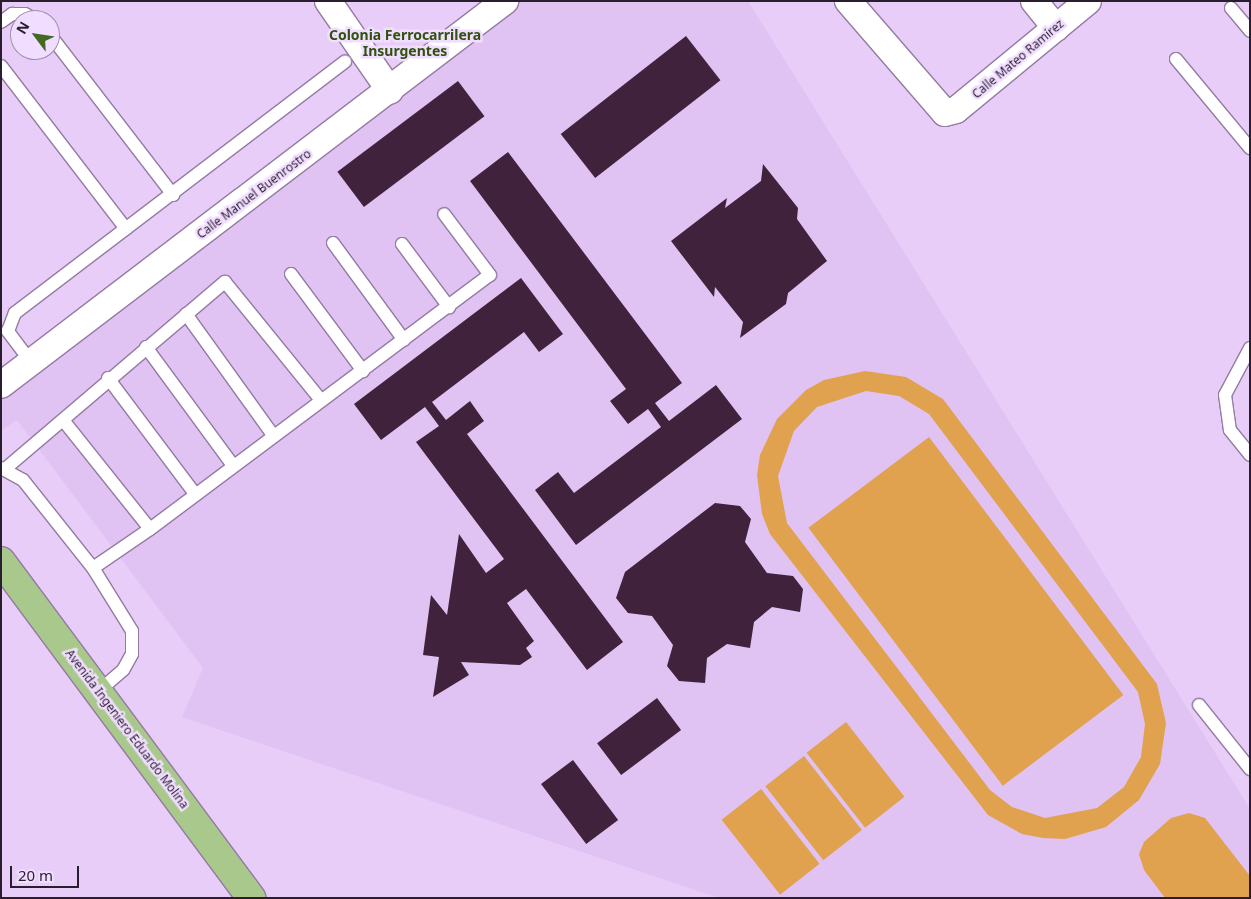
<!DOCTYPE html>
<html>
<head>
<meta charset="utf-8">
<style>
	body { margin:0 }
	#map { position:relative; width:1251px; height:899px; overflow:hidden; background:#e7cdf7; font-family:"Noto Sans",sans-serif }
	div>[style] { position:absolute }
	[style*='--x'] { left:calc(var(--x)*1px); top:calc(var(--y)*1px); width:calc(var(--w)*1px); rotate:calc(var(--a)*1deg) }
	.built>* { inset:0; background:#e0c2f3 }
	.green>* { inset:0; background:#e0a24e; transform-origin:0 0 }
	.building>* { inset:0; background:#41223d; transform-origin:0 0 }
	.roads { filter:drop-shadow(1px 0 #937ba2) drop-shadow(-1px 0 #937ba2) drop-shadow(0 1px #937ba2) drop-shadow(0 -1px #937ba2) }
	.service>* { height:12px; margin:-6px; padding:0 6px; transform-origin:6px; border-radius:6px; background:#fff }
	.minor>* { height:26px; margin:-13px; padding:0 13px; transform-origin:13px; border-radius:13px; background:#fff }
	.primary>* { height:28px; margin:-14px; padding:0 14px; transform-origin:14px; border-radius:14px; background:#a9c88c }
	span { translate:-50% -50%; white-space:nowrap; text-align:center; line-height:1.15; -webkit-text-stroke:5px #f1ddff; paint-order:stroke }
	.street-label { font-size:12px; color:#281e2e }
	.neighbourhood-label { font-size:14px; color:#31510e; font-weight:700 }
	.frame { position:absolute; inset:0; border:2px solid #281e2e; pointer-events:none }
	.north { position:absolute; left:10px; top:10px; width:50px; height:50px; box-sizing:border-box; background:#f1ddff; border:1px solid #a191ab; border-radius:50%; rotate:301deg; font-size:14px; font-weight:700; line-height:20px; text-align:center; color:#281e2e }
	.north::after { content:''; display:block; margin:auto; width:18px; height:22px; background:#456922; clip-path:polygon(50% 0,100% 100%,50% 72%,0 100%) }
	.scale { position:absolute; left:10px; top:866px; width:69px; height:22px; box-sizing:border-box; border:2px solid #281e2e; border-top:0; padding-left:6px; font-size:15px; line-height:18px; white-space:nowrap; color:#281e2e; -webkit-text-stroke:4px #f1ddff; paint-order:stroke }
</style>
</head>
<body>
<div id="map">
	<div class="built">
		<div style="clip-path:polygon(514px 1px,748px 1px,1250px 809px,1250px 898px,719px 898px,182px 717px,203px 668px,17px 420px,1px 431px,1px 392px)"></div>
	</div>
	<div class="green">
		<div style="clip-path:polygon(evenodd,865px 371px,906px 377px,943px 399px,1157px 684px,1166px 723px,1160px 764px,1139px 800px,1106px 827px,1065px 839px,1043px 838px,1022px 834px,988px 815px,770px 534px,762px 514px,757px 475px,760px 455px,777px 419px,806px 390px,824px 380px,865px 371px,866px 391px,899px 396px,929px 414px,1138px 692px,1145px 724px,1141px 757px,1124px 787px,1097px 808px,1045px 818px,1012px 807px,990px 790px,787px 523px,778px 476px,794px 431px,817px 407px,866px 391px)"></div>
		<div style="left:929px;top:437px;width:323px;height:151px;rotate:53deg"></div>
		<div style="left:846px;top:722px;width:95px;height:50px;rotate:52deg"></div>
		<div style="left:804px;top:756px;width:94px;height:49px;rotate:52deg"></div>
		<div style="left:761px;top:789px;width:95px;height:50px;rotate:52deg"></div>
		<div style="clip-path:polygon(1189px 813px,1205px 818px,1250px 876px,1250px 898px,1165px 898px,1144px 870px,1139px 854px,1144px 842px,1171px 818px)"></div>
	</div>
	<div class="building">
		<div style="left:686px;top:36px;width:56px;height:159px;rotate:52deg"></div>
		<div style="left:458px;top:81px;width:44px;height:151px;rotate:53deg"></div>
		<div style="clip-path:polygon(508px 152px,682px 383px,655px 403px,669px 421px,716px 385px,742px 419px,576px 545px,535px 490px,558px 472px,574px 493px,661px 427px,648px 409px,628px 424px,610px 401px,626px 389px,470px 181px)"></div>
		<div style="clip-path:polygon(763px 164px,798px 208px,797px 219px,827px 261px,788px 293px,786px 304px,740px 338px,743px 322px,715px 287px,714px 297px,671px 241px,727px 198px,725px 208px,761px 181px)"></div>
		<div style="clip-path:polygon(521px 278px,563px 334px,539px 352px,524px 332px,432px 402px,446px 420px,470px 401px,484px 421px,467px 434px,623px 642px,587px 670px,526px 589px,507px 603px,534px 641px,526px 648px,532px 657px,520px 665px,461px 662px,469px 675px,433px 697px,439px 657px,423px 655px,431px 595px,447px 615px,459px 534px,486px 573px,504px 559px,416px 442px,439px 426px,425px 407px,381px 440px,354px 404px)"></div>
		<div style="clip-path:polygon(715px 503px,740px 506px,751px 519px,745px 542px,767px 573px,793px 576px,803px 589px,800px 612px,772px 607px,754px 622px,750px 648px,727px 644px,707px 658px,705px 683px,679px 681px,667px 666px,673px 645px,652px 616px,628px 613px,616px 598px,625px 572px)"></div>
		<div style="left:657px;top:698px;width:40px;height:75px;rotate:53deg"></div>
		<div style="left:573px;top:760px;width:75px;height:40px;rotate:53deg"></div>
	</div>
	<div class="roads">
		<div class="service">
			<div style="--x:1231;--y:8;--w:30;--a:50"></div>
			<div style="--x:1;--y:22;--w:14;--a:-36"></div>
			<div style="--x:12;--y:14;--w:13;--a:0"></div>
			<div style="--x:25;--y:14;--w:13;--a:29"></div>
			<div style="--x:50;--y:35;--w:202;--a:52.4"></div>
			<div style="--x:1176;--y:59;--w:116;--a:50.3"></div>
			<div style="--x:1;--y:66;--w:205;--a:52.5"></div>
			<div style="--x:333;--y:243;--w:120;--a:53.8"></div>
			<div style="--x:402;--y:244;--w:79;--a:53.3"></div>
			<div style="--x:291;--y:274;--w:121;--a:53.4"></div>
			<div style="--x:186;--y:314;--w:149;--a:54.3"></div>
			<div style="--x:146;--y:347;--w:145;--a:53.7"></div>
			<div style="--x:1250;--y:348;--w:53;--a:118"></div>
			<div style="--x:1225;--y:395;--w:35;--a:82"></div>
			<div style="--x:1230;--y:430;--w:32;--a:51"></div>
			<div style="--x:31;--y:362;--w:39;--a:-127"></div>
			<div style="--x:8;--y:331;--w:19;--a:-69"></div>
			<div style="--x:15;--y:313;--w:415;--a:-37.3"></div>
			<div style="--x:108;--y:378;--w:146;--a:53.1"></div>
			<div style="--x:63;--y:420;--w:139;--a:51.4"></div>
			<div style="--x:150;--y:529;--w:424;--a:-36.8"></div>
			<div style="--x:490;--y:275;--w:76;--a:-127"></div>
			<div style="--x:1;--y:468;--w:25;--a:29"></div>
			<div style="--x:23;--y:480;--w:112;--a:51.5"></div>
			<div style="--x:93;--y:568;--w:74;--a:58.2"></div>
			<div style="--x:132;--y:631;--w:23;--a:90"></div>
			<div style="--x:132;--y:654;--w:18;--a:119"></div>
			<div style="--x:123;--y:670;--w:32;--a:139"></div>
			<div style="--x:5;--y:469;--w:289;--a:-40.4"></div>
			<div style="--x:225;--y:282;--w:152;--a:50.9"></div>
			<div style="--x:93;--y:568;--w:69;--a:-34.4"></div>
			<div style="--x:1199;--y:705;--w:82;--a:51.4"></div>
		</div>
		<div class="minor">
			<div style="--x:328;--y:1;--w:109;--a:55.4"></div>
			<div style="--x:848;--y:1;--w:148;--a:49.1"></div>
			<div style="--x:945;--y:113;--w:11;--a:-15"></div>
			<div style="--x:956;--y:110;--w:171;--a:-39.5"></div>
			<div style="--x:1034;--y:1;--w:35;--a:51"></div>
			<div style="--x:1;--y:385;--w:634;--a:-37.3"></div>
		</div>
		<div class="primary">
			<div style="--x:1;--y:561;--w:420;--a:53.4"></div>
		</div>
	</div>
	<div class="street-label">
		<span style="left:1018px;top:59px;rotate:-40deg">Calle Mateo Ramírez</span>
		<span style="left:254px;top:194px;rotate:-37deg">Calle Manuel Buenrostro</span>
		<span style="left:127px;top:729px;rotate:53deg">Avenida Ingeniero Eduardo Molina</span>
	</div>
	<div class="neighbourhood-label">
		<span style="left:405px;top:43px">Colonia Ferrocarrilera<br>Insurgentes</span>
	</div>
	<div class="frame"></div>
	<div class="north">N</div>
	<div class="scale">20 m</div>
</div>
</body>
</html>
